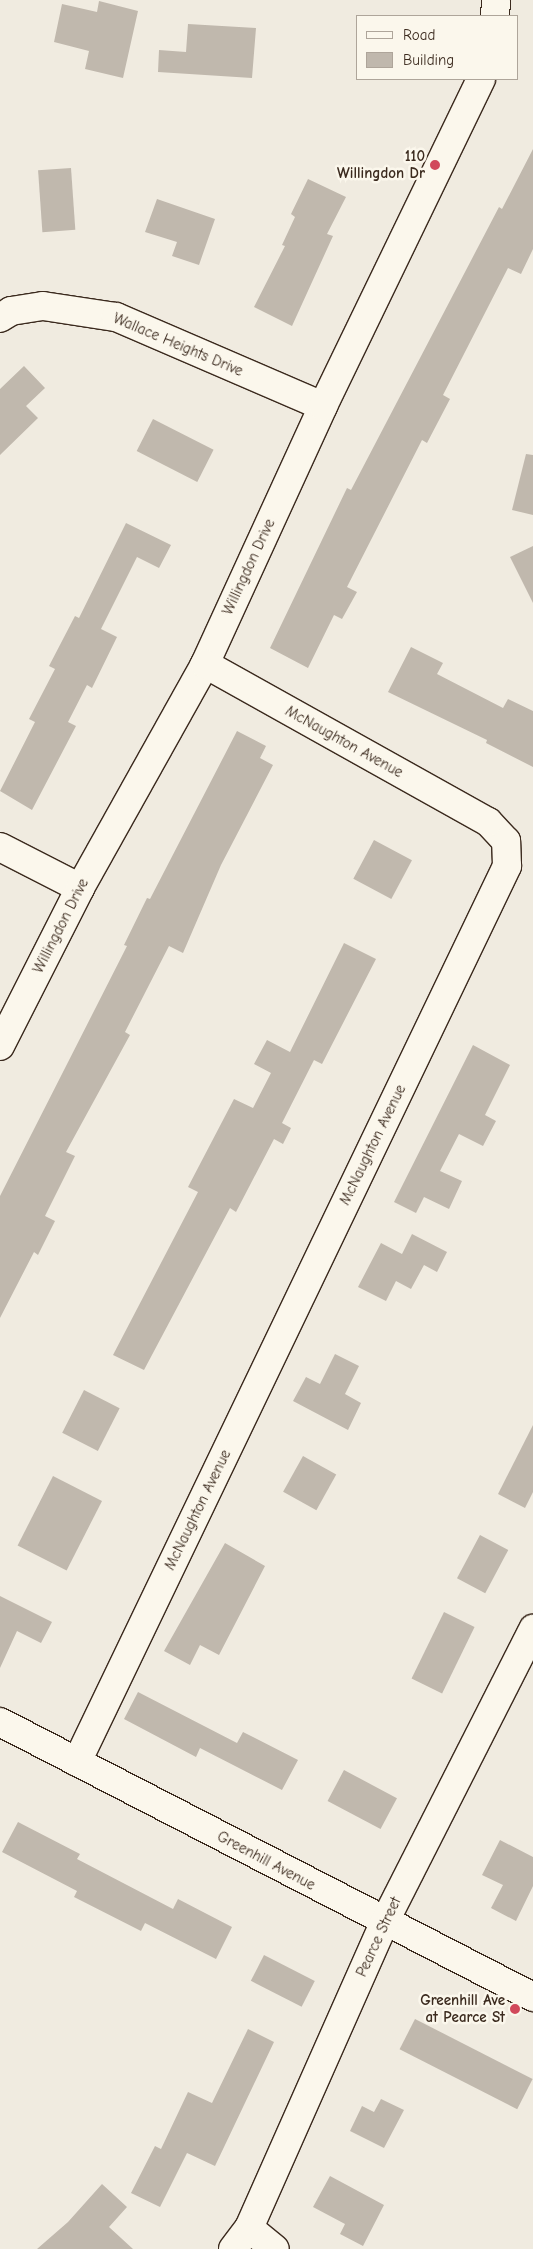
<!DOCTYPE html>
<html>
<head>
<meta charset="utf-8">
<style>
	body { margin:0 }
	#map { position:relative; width:533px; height:2249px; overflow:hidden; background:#f0ebe0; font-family:"Comic Neue",sans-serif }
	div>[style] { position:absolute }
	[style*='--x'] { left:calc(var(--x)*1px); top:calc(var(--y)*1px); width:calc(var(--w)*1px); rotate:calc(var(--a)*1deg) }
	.building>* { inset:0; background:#c0b8ad; transform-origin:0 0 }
	.roads { filter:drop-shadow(1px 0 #3b2a1e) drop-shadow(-1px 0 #3b2a1e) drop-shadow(0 1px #3b2a1e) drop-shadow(0 -1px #3b2a1e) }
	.minor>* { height:28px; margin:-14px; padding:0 14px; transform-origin:14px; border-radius:14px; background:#fbf7ec }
	.dots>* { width:14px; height:14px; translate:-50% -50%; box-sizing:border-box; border:2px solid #fbf7ec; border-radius:50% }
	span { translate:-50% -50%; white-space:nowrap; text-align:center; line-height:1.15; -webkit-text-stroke:5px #fbf7ec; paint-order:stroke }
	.poi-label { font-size:15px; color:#3b2a1e; font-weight:700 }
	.right { translate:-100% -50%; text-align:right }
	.street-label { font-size:15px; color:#3b2a1e }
	.legend { position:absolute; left:356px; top:15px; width:162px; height:65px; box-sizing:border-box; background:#fbf7ec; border:1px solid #aea59a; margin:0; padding:6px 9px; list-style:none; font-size:15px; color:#3b2a1e }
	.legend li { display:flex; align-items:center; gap:10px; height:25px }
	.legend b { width:25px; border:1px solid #aea59a }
</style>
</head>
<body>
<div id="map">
	<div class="building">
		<div style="clip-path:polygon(99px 1px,138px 11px,123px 78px,85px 69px,89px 51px,54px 42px,62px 4px,97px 12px)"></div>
		<div style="clip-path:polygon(188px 24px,256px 28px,252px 78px,158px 72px,159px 50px,186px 52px)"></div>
		<div style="clip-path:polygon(533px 149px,533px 249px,521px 274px,508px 268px,443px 395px,450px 399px,427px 443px,422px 440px,347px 587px,357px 592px,342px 619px,334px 615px,308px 668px,270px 648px,347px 488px,351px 490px,499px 207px,502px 209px)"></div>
		<div style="left:71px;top:168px;width:62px;height:33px;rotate:86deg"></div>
		<div style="clip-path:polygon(308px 179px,346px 197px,327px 234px,333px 236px,292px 326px,254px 307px,285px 246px,282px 245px,295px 217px,291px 214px)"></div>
		<div style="clip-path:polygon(157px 199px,215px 219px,199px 265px,172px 256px,177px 242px,145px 232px)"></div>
		<div style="clip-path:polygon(24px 366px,45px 388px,26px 406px,38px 418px,0 455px,0 389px)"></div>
		<div style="left:153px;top:419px;width:68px;height:36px;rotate:27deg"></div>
		<div style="clip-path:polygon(526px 454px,533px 455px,533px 515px,512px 510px)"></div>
		<div style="clip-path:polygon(126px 523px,171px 545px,159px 568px,137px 557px,101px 629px,117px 637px,92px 688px,87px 685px,68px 722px,76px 726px,32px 810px,0 791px,35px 722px,29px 719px,55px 669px,49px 666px,75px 616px,79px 618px)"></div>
		<div style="clip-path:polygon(533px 546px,533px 603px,510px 557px)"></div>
		<div style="clip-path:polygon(411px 647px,443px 663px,437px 674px,503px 708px,508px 699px,533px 711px,533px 767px,486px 743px,487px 740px,388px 692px)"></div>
		<div style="clip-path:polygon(237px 731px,266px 746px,260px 758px,273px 765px,221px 865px,183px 953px,169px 946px,125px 1032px,130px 1035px,66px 1152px,75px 1156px,45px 1216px,55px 1221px,38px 1255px,34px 1252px,0 1318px,0 1196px,127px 946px,124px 945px,147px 898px,150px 899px)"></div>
		<div style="left:374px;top:840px;width:43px;height:44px;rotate:28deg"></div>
		<div style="clip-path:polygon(344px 943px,376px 959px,322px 1064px,314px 1060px,282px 1123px,291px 1128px,283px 1144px,274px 1139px,236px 1212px,230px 1208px,144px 1370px,113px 1355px,198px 1192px,188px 1187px,234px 1099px,253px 1108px,271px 1073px,254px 1064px,267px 1040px,290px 1052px)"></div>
		<div style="clip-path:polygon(473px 1045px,510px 1065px,485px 1115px,496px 1121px,483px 1146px,459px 1134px,440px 1171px,462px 1181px,449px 1209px,424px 1197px,416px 1213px,394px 1202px)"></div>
		<div style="clip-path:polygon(412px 1234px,447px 1252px,437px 1272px,424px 1265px,411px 1289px,396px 1281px,386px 1301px,358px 1287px,381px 1243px,402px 1254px)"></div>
		<div style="clip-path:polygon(335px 1354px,359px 1366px,345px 1394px,361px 1403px,348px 1430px,293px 1401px,306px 1377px,320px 1384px)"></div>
		<div style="left:84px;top:1390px;width:40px;height:48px;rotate:27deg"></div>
		<div style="clip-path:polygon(533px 1425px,533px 1492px,525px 1508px,498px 1494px)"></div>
		<div style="left:303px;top:1456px;width:38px;height:41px;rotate:29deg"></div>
		<div style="left:53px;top:1476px;width:55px;height:78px;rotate:27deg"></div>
		<div style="left:480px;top:1535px;width:32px;height:49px;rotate:28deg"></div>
		<div style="clip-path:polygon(225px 1543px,265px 1566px,219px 1655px,200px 1645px,190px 1665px,164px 1651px)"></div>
		<div style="clip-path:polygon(0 1596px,52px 1622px,41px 1643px,17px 1631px,0 1668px)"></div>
		<div style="left:444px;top:1612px;width:34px;height:74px;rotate:26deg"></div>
		<div style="clip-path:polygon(138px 1692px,237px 1743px,243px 1732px,298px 1760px,282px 1790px,200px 1748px,196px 1757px,124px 1719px)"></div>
		<div style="left:344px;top:1770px;width:60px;height:35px;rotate:28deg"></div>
		<div style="clip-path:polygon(18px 1822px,80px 1854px,77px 1859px,173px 1909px,178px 1899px,232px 1927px,216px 1959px,145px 1923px,141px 1931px,74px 1897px,77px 1891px,2px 1852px)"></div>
		<div style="clip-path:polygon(500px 1840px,533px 1857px,533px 1886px,516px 1921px,491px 1908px,503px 1885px,482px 1875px)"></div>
		<div style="left:264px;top:1955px;width:57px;height:29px;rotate:27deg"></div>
		<div style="left:415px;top:2019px;width:132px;height:34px;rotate:27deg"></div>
		<div style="clip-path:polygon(248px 2029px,274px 2042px,215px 2166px,187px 2153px,160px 2207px,131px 2193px,155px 2146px,161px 2149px,188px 2092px,212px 2103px)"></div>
		<div style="clip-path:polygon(381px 2099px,404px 2110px,384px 2148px,350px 2131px,362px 2106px,374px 2112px)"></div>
		<div style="clip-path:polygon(330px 2176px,384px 2205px,363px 2246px,340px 2234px,345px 2224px,313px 2207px)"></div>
		<div style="clip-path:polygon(102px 2184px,127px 2207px,109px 2227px,133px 2249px,37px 2249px,68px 2222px)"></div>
	</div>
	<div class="roads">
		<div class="minor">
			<div style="--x:495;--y:16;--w:16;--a:-86"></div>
			<div style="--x:0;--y:318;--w:13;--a:-32"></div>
			<div style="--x:11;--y:311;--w:32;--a:-9"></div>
			<div style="--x:43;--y:306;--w:74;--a:8.6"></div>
			<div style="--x:116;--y:317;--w:225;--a:23.3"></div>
			<div style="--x:0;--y:847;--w:90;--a:27.1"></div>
			<div style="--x:0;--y:1046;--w:177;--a:-63.1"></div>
			<div style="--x:80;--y:888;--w:257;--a:-60.8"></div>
			<div style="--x:205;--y:664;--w:284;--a:-65.4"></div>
			<div style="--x:323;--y:406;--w:363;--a:-64.2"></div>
			<div style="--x:0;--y:1722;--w:600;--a:27.29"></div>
			<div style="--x:77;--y:1762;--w:994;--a:-64.36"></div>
			<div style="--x:507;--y:866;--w:25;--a:-92"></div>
			<div style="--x:506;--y:841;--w:26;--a:-133"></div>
			<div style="--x:488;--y:822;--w:324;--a:-150.8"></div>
			<div style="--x:249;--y:2228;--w:33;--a:39"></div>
			<div style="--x:233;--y:2249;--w:26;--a:-53"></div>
			<div style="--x:249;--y:2228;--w:334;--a:-66.1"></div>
			<div style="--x:384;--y:1923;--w:330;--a:-63.1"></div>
		</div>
	</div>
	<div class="dots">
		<div style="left:435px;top:165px;background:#d1495b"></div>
		<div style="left:515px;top:2009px;background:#d1495b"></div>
	</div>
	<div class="poi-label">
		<span class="right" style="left:425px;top:165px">110<br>Willingdon Dr</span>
		<span class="right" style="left:505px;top:2009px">Greenhill Ave<br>at Pearce St</span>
	</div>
	<div class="street-label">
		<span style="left:178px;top:345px;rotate:23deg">Wallace Heights Drive</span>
		<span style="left:249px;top:567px;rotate:-65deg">Willingdon Drive</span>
		<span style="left:344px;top:742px;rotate:29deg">McNaughton Avenue</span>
		<span style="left:61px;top:926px;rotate:-63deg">Willingdon Drive</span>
		<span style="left:373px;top:1145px;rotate:-64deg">McNaughton Avenue</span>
		<span style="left:198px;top:1510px;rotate:-64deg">McNaughton Avenue</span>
		<span style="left:266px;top:1861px;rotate:28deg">Greenhill Avenue</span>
		<span style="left:379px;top:1937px;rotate:-65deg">Pearce Street</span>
	</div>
	<ul class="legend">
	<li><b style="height:6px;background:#fbf7ec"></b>Road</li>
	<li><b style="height:14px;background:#c0b8ad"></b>Building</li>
	</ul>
</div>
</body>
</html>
